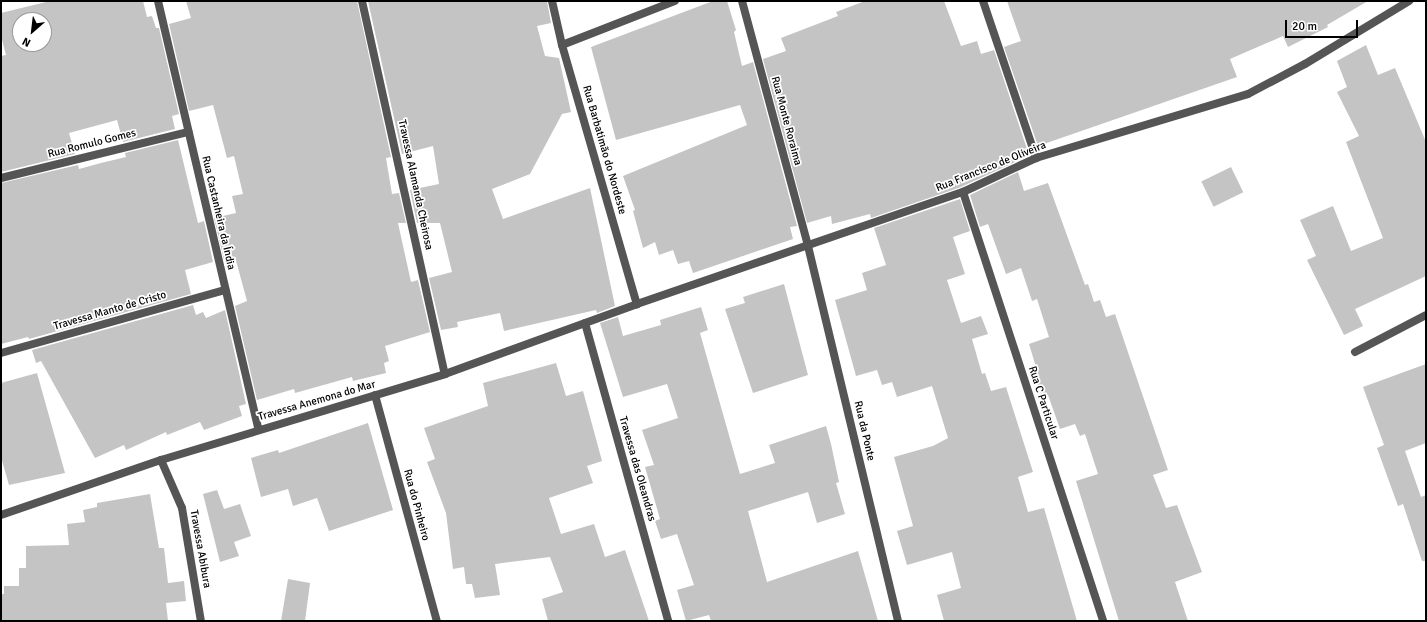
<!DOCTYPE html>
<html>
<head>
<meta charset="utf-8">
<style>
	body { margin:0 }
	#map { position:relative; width:1427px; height:622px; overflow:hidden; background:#fff; font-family:Signika,sans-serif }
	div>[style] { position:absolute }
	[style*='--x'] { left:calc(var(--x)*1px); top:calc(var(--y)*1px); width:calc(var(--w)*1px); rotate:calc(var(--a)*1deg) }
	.building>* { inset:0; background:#c4c4c4; transform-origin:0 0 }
	.minor>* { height:8px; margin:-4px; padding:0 4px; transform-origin:4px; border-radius:4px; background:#555 }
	span { translate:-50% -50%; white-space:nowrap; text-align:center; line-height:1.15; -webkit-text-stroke:3.5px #fff; paint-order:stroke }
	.street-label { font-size:11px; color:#000 }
	.frame { position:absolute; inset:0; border:2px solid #000; pointer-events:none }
	.north { position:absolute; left:12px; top:12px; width:40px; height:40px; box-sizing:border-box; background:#fff; border:1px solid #999; border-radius:50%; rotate:208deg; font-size:11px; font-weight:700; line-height:16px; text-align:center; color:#000 }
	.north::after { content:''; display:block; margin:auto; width:14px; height:18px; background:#000; clip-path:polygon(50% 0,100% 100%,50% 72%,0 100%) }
	.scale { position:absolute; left:1285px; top:20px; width:73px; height:18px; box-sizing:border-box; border:2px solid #000; border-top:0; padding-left:5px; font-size:12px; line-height:14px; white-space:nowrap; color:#000; -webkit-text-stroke:3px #fff; paint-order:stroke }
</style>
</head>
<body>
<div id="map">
	<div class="building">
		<div style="clip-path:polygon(evenodd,50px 1px,143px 1px,147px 17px,152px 16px,156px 28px,159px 28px,179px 114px,172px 116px,175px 129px,123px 142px,117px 120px,69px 133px,75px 154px,1px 172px,1px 56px,6px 55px,1px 36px,1px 13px,50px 1px,20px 20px,44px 20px,44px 44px,20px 44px,20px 20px)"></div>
		<div style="clip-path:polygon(186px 1px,357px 1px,391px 157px,386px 158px,392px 194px,399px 193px,406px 223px,398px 223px,411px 282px,418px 280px,430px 332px,385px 346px,389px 361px,384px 363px,386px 373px,353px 381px,352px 377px,295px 393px,294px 389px,257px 400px,235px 306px,247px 301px,235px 257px,224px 260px,214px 218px,236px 213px,232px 196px,243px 194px,234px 156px,227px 158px,213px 105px,189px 111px,169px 24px,191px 18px)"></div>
		<div style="clip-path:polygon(368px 1px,547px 1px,551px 23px,537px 26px,545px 56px,559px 58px,571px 112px,562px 114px,530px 174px,492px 189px,503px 219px,590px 188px,615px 306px,597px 313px,596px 310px,504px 331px,500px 313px,457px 322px,458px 327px,441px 330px,429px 278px,452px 272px,440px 223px,417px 223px,410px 190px,439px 184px,433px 146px,402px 154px)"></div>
		<div style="clip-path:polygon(713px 1px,727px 1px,736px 30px,734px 32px,742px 66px,753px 62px,797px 226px,790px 227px,793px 239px,693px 273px,689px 261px,678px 264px,673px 250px,659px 255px,655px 242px,643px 248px,633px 211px,635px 210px,623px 176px,747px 125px,740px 105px,616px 140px,591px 47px)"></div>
		<div style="clip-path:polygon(865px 1px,944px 1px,961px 46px,977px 41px,981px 54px,994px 50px,1027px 149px,1013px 154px,1015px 162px,961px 187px,871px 218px,870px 214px,832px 224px,831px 216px,807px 223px,763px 59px,786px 51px,781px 38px,838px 16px,836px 12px)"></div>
		<div style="clip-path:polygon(1007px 1px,1368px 1px,1327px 25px,1328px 27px,1288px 47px,1283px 36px,1230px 59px,1237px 77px,1038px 146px,1004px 47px,1021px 41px)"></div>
		<div style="clip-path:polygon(1366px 45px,1378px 75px,1395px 68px,1426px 142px,1426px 276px,1355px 309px,1363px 326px,1344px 335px,1307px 260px,1316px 256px,1300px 220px,1333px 206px,1351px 251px,1383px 238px,1346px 142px,1359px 136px,1337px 92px,1347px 87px,1337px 61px)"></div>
		<div style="clip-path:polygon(178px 140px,198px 223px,204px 221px,213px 262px,185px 270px,191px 294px,29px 339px,28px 337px,1px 344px,1px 183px,78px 165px,79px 169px,101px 163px,126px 157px,125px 153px)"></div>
		<div style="left:1231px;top:167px;width:28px;height:33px;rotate:64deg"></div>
		<div style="clip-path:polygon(1018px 172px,1024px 191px,1048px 183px,1085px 285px,1088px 284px,1094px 302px,1100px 300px,1106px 317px,1115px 314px,1168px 470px,1153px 475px,1166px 508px,1177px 505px,1202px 572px,1175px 582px,1188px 621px,1119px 621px,1076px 481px,1098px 474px,1085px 434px,1080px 436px,1075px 424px,1060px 429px,1048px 395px,1042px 397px,1035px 378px,1039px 377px,1029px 344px,1049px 337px,1037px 299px,1032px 301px,1021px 268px,1006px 274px,988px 224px,980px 227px,970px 195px)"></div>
		<div style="clip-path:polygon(960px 199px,970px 231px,953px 237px,965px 274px,947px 280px,961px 323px,981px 316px,988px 334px,972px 339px,982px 374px,985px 373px,991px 391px,1006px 387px,1033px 472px,1018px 477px,1028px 512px,1044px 508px,1077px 621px,944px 621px,937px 595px,961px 588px,952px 552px,907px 565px,897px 531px,913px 526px,894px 457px,933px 446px,948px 438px,932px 386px,897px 397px,892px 382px,882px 385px,877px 370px,856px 376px,835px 300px,867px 290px,862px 273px,886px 265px,874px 228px)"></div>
		<div style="clip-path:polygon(784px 284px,808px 375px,753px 393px,725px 309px,745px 303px,743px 297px)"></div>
		<div style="clip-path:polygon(193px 305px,196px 315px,203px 312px,206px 318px,225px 310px,246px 404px,239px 406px,242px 416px,204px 430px,200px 422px,167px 435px,166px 432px,126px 450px,124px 445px,95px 458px,41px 361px,36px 363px,32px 350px)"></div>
		<div style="clip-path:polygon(701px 307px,708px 330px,700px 333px,740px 474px,775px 463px,769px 445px,826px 426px,831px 444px,839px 482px,836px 483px,845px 514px,817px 523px,808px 492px,748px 511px,767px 582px,858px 551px,878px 621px,711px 621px,709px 615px,686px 621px,677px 590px,694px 585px,677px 534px,661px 539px,655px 521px,660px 519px,645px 467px,654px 465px,642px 430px,678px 418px,667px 384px,623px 397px,600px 323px,618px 317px,623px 336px,661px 325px,660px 320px)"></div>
		<div style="clip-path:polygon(556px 363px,566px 396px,583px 391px,602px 461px,587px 466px,593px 483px,549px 498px,561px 534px,594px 524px,605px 557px,625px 550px,649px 621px,548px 621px,542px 599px,563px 592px,550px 557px,495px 564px,500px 595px,475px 598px,472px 584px,466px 584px,464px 567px,453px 569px,446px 513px,427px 462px,435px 459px,424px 428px,488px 406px,483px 383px)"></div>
		<div style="clip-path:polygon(1426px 364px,1426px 443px,1405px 451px,1421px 497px,1426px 495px,1426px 561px,1422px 561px,1403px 504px,1398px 506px,1377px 448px,1384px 445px,1363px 387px)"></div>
		<div style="clip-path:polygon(37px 373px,65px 473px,9px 485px,1px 457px,1px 383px)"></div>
		<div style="clip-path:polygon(368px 423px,393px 510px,329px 531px,317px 498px,293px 506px,288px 489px,261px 497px,251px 458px,278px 450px,279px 453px)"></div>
		<div style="clip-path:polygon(217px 490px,224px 509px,240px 504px,251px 536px,234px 542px,239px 556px,220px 562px,203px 494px)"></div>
		<div style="clip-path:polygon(150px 494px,159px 548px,164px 548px,168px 583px,184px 581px,186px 601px,166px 603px,168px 621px,1px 621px,1px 594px,4px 594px,4px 586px,19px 586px,19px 568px,26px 568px,26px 546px,69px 545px,67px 524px,85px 522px,83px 510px,97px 507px,97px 503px)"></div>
		<div style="clip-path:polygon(288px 579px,310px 583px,305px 621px,281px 621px)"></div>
	</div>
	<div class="minor">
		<div style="--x:158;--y:1;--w:440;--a:76.8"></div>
		<div style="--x:362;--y:1;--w:382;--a:77.5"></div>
		<div style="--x:552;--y:1;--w:45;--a:77.2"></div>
		<div style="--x:562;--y:45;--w:270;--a:73.9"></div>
		<div style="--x:742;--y:1;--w:254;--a:74.9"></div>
		<div style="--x:808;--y:246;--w:386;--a:76.5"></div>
		<div style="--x:983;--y:1;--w:166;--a:71.3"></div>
		<div style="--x:562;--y:45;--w:121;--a:-21.3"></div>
		<div style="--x:1;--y:178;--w:193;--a:-13.8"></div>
		<div style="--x:963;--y:192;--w:451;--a:71.9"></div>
		<div style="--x:585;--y:323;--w:309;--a:74.4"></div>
		<div style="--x:1355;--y:352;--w:80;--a:-27.5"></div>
		<div style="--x:1;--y:353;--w:233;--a:-15.7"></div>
		<div style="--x:375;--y:395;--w:234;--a:74.7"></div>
		<div style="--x:161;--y:460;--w:52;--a:66.4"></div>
		<div style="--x:182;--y:508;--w:115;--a:80.5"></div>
		<div style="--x:1;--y:515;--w:169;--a:-19"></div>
		<div style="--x:161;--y:460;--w:297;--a:-16.8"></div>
		<div style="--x:445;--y:374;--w:204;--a:-20"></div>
		<div style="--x:637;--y:304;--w:345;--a:-19"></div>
		<div style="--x:963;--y:192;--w:81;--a:-25"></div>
		<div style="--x:1036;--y:158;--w:221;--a:-16.8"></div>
		<div style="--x:1248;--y:94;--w:64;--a:-27.8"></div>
		<div style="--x:1305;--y:64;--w:122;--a:-31.2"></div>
	</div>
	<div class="street-label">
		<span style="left:786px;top:121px;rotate:75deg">Rua Monte Roraima</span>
		<span style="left:92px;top:144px;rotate:-14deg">Rua Romulo Gomes</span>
		<span style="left:604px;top:150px;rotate:74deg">Rua Barbatimão do Nordeste</span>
		<span style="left:991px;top:167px;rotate:-22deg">Rua Francisco de Oliveira</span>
		<span style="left:415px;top:185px;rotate:78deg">Travessa Alamanda Cheirosa</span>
		<span style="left:218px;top:213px;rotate:77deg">Rua Castanheira da Índia</span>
		<span style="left:110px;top:311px;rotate:-16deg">Travessa Manto de Cristo</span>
		<span style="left:317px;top:401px;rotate:-16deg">Travessa Anemona do Mar</span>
		<span style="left:1043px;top:403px;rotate:72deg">Rua C Particular</span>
		<span style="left:864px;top:431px;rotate:77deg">Rua da Ponte</span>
		<span style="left:637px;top:469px;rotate:74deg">Travessa das Oleandras</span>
		<span style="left:416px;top:505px;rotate:75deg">Rua do Pinheiro</span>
		<span style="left:200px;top:549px;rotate:80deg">Travessa Abibura</span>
	</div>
	<div class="frame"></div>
	<div class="north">N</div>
	<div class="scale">20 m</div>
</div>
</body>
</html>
